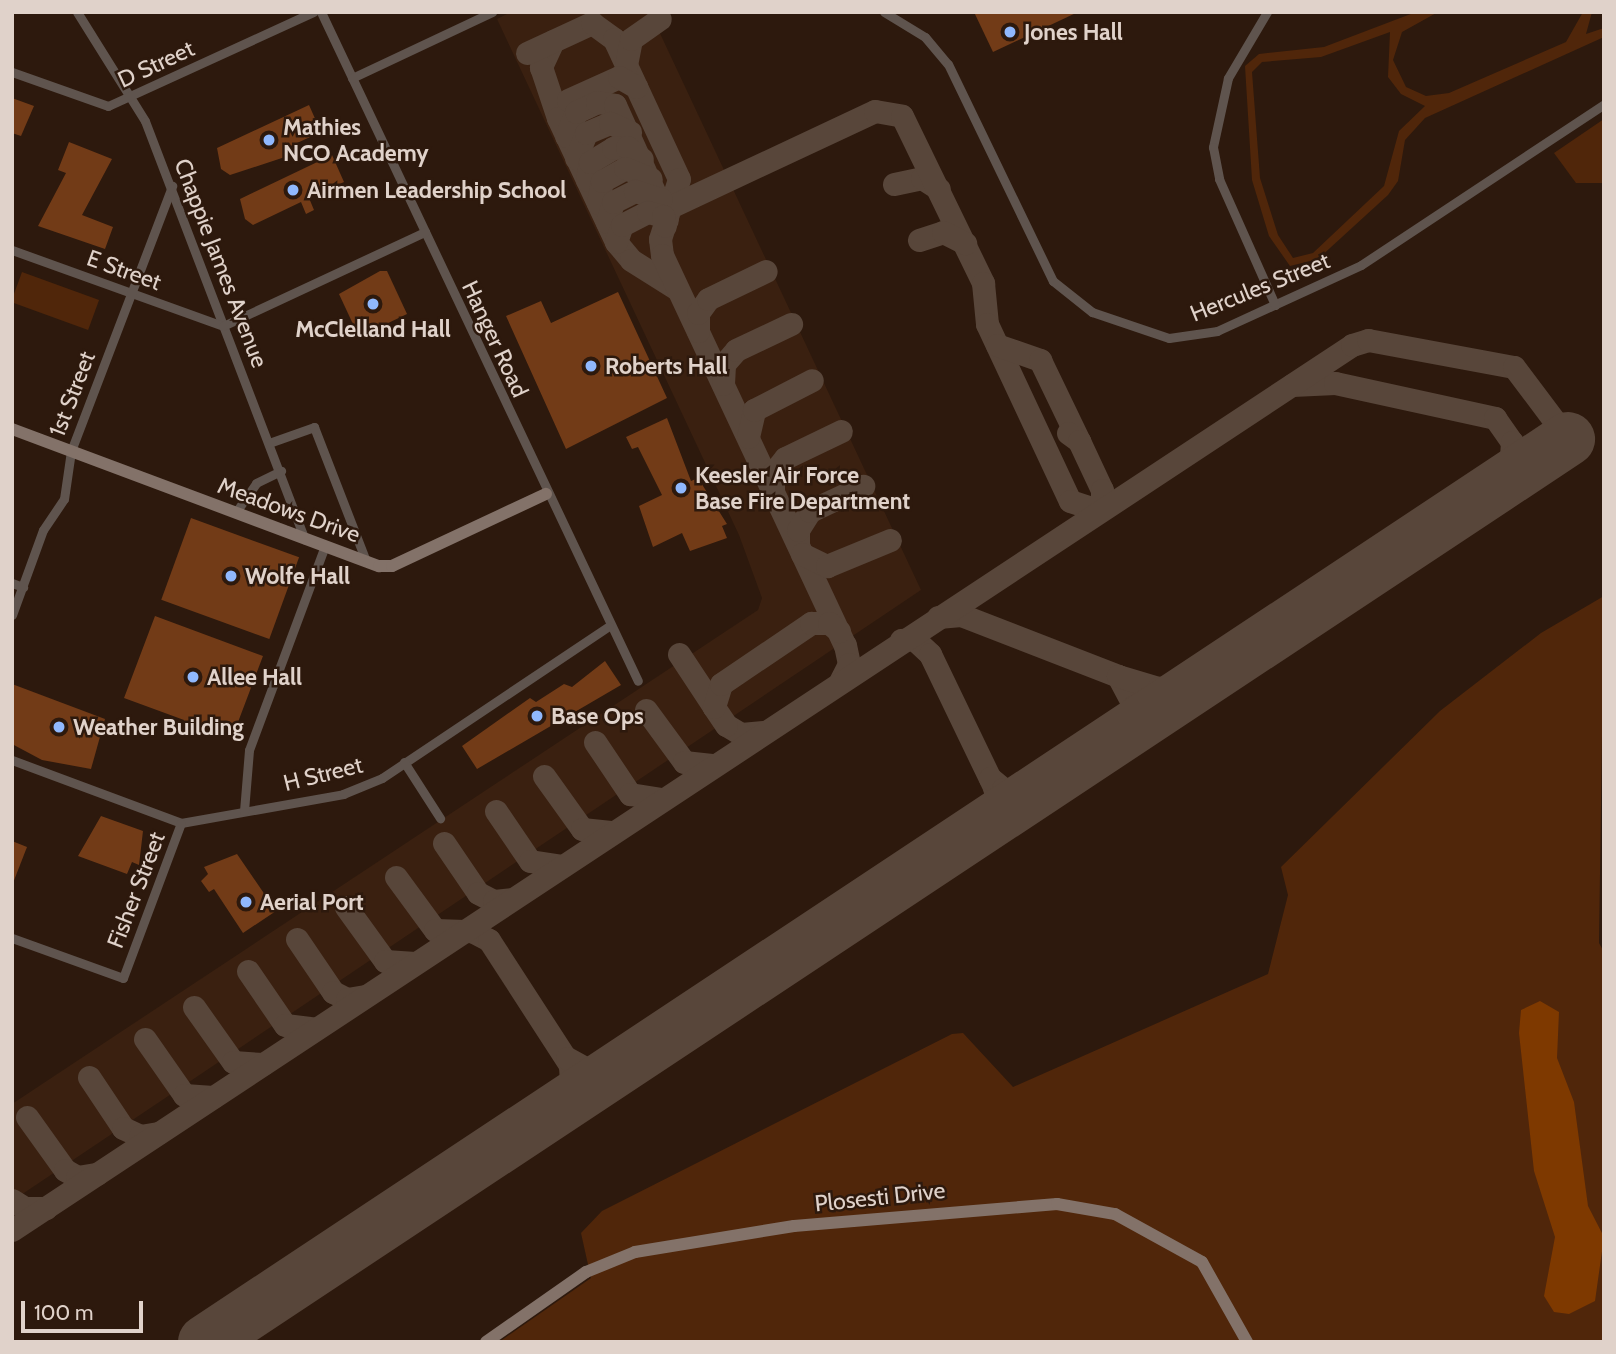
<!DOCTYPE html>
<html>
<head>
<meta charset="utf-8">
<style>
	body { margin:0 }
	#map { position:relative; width:1616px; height:1354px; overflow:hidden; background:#2d190d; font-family:Cabin,sans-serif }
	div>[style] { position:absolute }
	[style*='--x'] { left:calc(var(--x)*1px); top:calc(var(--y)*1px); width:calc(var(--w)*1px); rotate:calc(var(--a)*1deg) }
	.built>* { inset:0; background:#3a2010 }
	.green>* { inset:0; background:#50260a; transform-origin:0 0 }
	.water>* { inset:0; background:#7e3900 }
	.taxiway>* { height:23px; margin:-11.5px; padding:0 11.5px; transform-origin:11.5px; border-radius:11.5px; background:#58463a }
	.runway>* { height:54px; margin:-27px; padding:0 27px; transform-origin:27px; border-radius:27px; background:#58463a }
	.building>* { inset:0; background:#723b17; transform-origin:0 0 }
	.street>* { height:9px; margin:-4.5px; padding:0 4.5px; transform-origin:4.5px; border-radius:4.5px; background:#5f544e }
	.secondary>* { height:12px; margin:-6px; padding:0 6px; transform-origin:6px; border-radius:6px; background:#837269 }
	.dots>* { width:19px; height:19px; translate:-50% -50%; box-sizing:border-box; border:4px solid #2d190d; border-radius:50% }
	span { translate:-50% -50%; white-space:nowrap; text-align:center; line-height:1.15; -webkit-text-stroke:5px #2d190d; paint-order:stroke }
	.poi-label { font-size:23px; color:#e0d2ca; font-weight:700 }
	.left { translate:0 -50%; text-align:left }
	.street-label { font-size:23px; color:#e0d2ca }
	.frame { position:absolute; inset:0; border:14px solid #e0d2ca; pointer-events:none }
	.scale { position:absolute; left:21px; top:1301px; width:122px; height:32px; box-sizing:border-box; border:4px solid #e0d2ca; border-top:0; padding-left:9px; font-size:21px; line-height:24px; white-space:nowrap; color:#e0d2ca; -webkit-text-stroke:5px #2d190d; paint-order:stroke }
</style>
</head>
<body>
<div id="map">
	<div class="built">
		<div style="clip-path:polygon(511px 12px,650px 12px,921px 590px,12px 1201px,12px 1104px,758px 610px,762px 598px,739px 535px,497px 19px)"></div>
	</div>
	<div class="green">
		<div style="clip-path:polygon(evenodd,1416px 12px,1438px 12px,1402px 32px,1393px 60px,1406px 87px,1426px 96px,1449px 93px,1566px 42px,1583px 12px,1592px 12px,1586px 34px,1604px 28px,1604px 37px,1425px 118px,1405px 140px,1398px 181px,1388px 195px,1318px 259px,1290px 266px,1269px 236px,1252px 180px,1245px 66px,1259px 54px,1324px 47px,1416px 12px,1390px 32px,1388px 77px,1401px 94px,1425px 106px,1399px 131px,1384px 186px,1313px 253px,1293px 258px,1278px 235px,1260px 178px,1252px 72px,1262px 62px,1321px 57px,1390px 32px)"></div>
		<div style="clip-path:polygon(1604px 119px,1604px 183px,1576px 183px,1554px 153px)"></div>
		<div style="left:22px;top:272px;width:82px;height:32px;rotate:20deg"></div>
		<div style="clip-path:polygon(1604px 596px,1599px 943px,1604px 952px,1604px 1342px,499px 1342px,591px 1278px,581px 1233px,602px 1211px,952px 1034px,963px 1033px,1013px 1087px,1268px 974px,1288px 895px,1281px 867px,1440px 711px,1541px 633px)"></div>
	</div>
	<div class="water">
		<div style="clip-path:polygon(1540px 1001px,1559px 1012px,1557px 1058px,1574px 1102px,1588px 1206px,1604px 1237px,1595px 1301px,1569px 1314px,1554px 1312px,1544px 1296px,1555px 1237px,1534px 1171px,1519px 1033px,1521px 1010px)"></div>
	</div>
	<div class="taxiway">
		<div style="--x:553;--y:41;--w:29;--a:115"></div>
		<div style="--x:541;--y:67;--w:54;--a:71.6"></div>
		<div style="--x:558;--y:118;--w:137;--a:64.9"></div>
		<div style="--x:616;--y:242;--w:23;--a:50"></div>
		<div style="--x:631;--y:260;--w:54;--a:32.2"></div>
		<div style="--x:527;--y:53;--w:72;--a:-24.8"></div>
		<div style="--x:592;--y:23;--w:27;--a:36"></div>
		<div style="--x:614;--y:39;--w:154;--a:65.1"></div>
		<div style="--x:679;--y:179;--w:63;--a:107.6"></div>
		<div style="--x:660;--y:239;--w:16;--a:83"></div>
		<div style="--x:662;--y:255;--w:431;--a:64.9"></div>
		<div style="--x:845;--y:645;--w:19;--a:78"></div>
		<div style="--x:849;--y:664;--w:18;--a:117"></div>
		<div style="--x:626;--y:65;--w:26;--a:-79"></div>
		<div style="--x:631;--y:39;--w:35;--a:-35"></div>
		<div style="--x:568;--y:100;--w:56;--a:-24.3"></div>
		<div style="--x:619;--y:77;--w:20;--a:30"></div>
		<div style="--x:566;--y:136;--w:26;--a:-67"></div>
		<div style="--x:576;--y:112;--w:23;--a:-25"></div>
		<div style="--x:597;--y:102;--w:18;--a:9"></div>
		<div style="--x:615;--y:105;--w:126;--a:65.7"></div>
		<div style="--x:576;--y:158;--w:27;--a:-68"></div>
		<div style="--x:586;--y:133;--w:26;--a:-23"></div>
		<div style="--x:610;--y:123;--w:22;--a:24"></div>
		<div style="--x:587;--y:180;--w:18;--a:-81"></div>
		<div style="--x:590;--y:162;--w:27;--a:-31"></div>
		<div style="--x:613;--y:148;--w:14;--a:-4"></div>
		<div style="--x:627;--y:147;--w:19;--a:39"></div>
		<div style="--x:894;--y:184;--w:29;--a:-12"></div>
		<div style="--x:922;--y:178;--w:20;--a:33"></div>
		<div style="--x:598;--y:203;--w:22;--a:-80"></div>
		<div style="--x:602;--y:181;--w:26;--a:-29"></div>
		<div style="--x:625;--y:168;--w:28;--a:23"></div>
		<div style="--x:672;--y:206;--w:224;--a:-25.1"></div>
		<div style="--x:875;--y:111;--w:27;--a:10"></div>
		<div style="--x:902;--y:116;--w:186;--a:64.1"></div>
		<div style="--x:983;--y:283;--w:41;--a:84.4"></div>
		<div style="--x:987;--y:324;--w:195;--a:64.9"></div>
		<div style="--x:1070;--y:501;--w:28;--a:18"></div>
		<div style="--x:607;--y:222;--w:21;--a:-73"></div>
		<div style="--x:613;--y:202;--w:25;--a:-27"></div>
		<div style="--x:635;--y:191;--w:27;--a:17"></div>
		<div style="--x:919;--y:240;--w:25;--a:-18"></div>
		<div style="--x:943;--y:232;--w:25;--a:27"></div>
		<div style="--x:616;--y:242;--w:18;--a:-71"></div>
		<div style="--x:622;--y:225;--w:29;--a:-27"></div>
		<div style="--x:648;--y:212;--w:16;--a:15"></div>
		<div style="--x:663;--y:216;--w:10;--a:79"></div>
		<div style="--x:698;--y:331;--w:18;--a:-90"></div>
		<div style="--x:698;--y:313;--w:17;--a:-54"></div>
		<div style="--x:708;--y:299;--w:64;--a:-25.8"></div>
		<div style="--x:997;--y:345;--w:46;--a:19.2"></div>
		<div style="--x:1040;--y:360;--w:90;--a:64.3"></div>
		<div style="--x:723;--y:384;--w:20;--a:-87"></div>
		<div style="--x:724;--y:364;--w:18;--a:-49"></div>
		<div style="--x:736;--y:350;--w:61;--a:-25.3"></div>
		<div style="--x:1292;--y:385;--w:43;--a:-2.7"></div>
		<div style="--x:1335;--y:383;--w:164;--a:12.3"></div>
		<div style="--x:1495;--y:418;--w:29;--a:55"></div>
		<div style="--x:1512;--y:442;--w:28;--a:94"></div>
		<div style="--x:1510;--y:470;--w:18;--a:128"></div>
		<div style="--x:1068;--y:433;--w:14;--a:36"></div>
		<div style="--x:1079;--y:441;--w:54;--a:64.9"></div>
		<div style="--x:1102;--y:490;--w:17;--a:90"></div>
		<div style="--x:748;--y:437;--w:28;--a:-77"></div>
		<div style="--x:754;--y:410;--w:65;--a:-27.3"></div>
		<div style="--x:773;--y:491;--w:18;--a:-90"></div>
		<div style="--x:773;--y:473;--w:19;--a:-51"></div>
		<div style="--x:785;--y:458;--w:62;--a:-25.7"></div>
		<div style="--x:798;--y:544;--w:14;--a:-90"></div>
		<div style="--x:798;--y:530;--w:22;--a:-58"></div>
		<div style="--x:810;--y:511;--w:59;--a:-25.3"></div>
		<div style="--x:802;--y:554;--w:28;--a:26"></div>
		<div style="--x:827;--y:566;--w:68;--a:-22.4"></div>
		<div style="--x:938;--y:617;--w:23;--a:-5"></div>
		<div style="--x:961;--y:615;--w:168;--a:21.2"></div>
		<div style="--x:1118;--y:676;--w:34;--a:62"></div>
		<div style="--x:1134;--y:706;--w:34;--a:114"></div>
		<div style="--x:901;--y:640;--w:13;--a:-4"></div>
		<div style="--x:914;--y:639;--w:22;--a:43"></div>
		<div style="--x:930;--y:654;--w:148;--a:64.3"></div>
		<div style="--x:994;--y:787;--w:19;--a:78"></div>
		<div style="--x:998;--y:806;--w:19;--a:122"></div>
		<div style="--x:679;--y:654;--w:64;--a:56.6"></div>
		<div style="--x:1118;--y:676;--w:42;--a:16.7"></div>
		<div style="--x:1158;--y:688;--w:42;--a:-5.4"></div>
		<div style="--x:646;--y:710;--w:64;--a:53.8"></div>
		<div style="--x:684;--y:762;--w:30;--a:6"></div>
		<div style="--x:763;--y:732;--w:22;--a:175"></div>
		<div style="--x:741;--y:734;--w:17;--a:-149"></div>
		<div style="--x:726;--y:725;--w:22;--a:-124"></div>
		<div style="--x:714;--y:707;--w:24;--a:-73"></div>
		<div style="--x:721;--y:684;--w:109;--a:-34.1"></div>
		<div style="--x:811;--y:623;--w:18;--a:0"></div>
		<div style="--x:829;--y:623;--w:13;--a:39"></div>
		<div style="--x:595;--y:742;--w:63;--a:56.1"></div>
		<div style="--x:630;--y:794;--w:32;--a:9"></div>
		<div style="--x:544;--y:776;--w:65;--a:54.4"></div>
		<div style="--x:582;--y:829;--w:31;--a:6"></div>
		<div style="--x:990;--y:778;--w:17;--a:40"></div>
		<div style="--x:1003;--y:789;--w:31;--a:6"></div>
		<div style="--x:496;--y:811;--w:60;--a:55.8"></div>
		<div style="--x:530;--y:861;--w:30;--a:9"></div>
		<div style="--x:444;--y:843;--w:60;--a:55.8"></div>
		<div style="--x:478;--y:893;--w:18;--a:27"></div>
		<div style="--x:494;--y:901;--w:18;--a:-6"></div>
		<div style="--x:396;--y:877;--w:66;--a:53.7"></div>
		<div style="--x:435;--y:930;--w:37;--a:2"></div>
		<div style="--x:472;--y:931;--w:19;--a:28"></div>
		<div style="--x:489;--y:940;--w:149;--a:57.1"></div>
		<div style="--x:570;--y:1065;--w:22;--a:87"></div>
		<div style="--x:571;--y:1087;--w:20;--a:117"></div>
		<div style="--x:346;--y:907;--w:67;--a:54.2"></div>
		<div style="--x:385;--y:961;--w:30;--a:4"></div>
		<div style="--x:297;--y:939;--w:64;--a:55.8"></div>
		<div style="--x:333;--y:992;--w:16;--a:27"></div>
		<div style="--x:347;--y:999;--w:18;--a:-9"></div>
		<div style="--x:248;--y:971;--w:65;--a:55.6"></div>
		<div style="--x:285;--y:1025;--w:31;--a:7"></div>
		<div style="--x:194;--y:1007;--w:67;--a:54.7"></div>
		<div style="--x:233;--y:1062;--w:30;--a:4"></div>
		<div style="--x:145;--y:1039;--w:68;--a:55.1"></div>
		<div style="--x:184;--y:1095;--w:29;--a:4"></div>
		<div style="--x:567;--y:1058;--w:23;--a:29"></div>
		<div style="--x:587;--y:1069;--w:32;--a:-2"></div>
		<div style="--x:89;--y:1077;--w:61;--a:56.3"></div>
		<div style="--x:123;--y:1128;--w:19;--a:25"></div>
		<div style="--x:140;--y:1136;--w:18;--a:-9"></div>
		<div style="--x:27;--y:1117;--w:65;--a:54.4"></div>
		<div style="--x:65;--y:1170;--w:14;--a:30"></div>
		<div style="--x:77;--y:1177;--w:20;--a:-9"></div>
		<div style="--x:12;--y:1200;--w:15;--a:32"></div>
		<div style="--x:25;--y:1208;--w:21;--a:0"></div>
		<div style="--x:12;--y:1230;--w:1606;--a:-33.44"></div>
		<div style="--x:1352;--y:345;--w:17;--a:-17"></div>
		<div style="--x:1368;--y:340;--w:148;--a:10.5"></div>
		<div style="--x:1514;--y:367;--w:90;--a:53.1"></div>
	</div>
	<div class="runway">
		<div style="--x:205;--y:1342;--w:1635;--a:-33.52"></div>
	</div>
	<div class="building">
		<div style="clip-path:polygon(974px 12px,1078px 12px,993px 52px)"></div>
		<div style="clip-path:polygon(12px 98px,34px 106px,21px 136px,12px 133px)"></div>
		<div style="clip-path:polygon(309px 105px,321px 132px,284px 149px,288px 156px,230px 175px,221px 169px,217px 148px)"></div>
		<div style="clip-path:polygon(69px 142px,112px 159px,82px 215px,113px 227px,105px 249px,38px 226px,66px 173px,58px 170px)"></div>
		<div style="clip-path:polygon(332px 155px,344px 182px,309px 198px,314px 210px,306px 214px,301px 202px,253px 225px,245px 219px,240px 199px)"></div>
		<div style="clip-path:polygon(380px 271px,387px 271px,407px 314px,359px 337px,339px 294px)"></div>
		<div style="clip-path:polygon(618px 292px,667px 398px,566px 449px,506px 316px,541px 301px,551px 323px)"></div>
		<div style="clip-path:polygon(667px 418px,691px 481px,698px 478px,727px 524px,722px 526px,727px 538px,690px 551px,682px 533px,653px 547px,639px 506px,662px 495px,638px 447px,632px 449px,626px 437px)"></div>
		<div style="left:191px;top:518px;width:115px;height:87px;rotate:20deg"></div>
		<div style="clip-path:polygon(155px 616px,263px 656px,232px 738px,193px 723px,190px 732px,181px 728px,184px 720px,124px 698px)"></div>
		<div style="clip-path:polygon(605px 661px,621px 685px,477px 769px,462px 746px,530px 698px,536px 702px,564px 684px,572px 687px)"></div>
		<div style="clip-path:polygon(12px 684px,105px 719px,91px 769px,42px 760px,12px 744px)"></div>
		<div style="clip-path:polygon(101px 816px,143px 831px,139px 865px,132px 862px,127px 874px,78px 856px)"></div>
		<div style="clip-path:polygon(12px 841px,27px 847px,13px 883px,12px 883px)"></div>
		<div style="clip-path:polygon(237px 854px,276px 911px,243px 933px,214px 889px,209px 892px,201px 881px,208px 874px,204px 867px)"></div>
	</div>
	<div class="street">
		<div style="--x:77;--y:12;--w:128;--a:58"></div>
		<div style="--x:145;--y:121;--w:448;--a:69.1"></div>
		<div style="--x:321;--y:12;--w:740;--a:64.65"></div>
		<div style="--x:884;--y:12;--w:48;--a:31.4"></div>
		<div style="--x:925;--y:37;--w:35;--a:50"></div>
		<div style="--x:948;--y:64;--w:241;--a:64.2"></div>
		<div style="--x:1053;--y:281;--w:50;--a:38.5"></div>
		<div style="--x:1092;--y:312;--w:81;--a:18.7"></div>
		<div style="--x:1169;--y:338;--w:49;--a:-8.3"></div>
		<div style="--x:1217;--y:331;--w:158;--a:-24.6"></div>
		<div style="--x:1361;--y:265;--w:291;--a:-33.5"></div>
		<div style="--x:1267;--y:12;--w:77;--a:120.6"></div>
		<div style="--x:1228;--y:78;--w:71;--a:102.3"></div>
		<div style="--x:1213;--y:147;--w:33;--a:79"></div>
		<div style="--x:1219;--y:179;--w:138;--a:66"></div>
		<div style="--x:12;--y:72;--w:102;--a:19.5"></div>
		<div style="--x:108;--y:106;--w:226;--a:-24.6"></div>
		<div style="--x:352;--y:78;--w:155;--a:-25.2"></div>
		<div style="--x:12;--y:250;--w:224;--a:19.8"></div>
		<div style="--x:223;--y:326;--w:223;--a:-25"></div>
		<div style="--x:269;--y:443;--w:48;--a:-19.6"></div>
		<div style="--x:314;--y:427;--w:144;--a:68.8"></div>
		<div style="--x:236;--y:512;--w:35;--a:-55"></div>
		<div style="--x:256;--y:483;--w:28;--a:-26"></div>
		<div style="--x:12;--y:583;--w:12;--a:20"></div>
		<div style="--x:12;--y:615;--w:90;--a:-70"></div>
		<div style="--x:43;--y:530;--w:37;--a:-56"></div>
		<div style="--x:64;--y:499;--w:49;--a:-81.7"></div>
		<div style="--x:71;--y:451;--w:284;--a:-69.1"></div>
		<div style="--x:12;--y:760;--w:180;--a:20.4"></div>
		<div style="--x:181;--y:823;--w:165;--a:-10.1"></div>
		<div style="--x:343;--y:794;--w:42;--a:-22.3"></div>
		<div style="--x:382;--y:778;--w:273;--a:-33.8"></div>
		<div style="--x:404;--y:762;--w:67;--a:57.3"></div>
		<div style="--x:244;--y:811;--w:61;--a:-85.3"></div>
		<div style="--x:249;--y:750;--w:218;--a:-69.6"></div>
		<div style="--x:12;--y:938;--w:118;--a:19.8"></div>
		<div style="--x:123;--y:978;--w:165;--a:-69.5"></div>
	</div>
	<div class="secondary">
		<div style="--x:12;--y:429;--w:392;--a:20.5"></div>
		<div style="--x:379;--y:566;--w:13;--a:0"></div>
		<div style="--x:392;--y:566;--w:170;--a:-25.1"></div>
		<div style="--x:486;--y:1342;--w:122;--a:-35"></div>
		<div style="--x:586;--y:1272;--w:53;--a:-22.2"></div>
		<div style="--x:635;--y:1252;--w:161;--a:-9.3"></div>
		<div style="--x:794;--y:1226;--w:264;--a:-4.8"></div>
		<div style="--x:1057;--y:1204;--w:59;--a:9.8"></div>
		<div style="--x:1115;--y:1214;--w:99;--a:28.9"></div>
		<div style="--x:1202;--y:1262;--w:92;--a:60.6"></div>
	</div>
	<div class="dots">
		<div style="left:1010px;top:32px;background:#90b8fd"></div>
		<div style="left:269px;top:140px;background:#90b8fd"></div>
		<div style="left:293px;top:190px;background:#90b8fd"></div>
		<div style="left:373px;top:304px;background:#90b8fd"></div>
		<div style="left:591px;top:366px;background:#90b8fd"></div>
		<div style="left:681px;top:488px;background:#90b8fd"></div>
		<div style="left:231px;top:576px;background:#90b8fd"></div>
		<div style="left:193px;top:677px;background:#90b8fd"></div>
		<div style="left:537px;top:716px;background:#90b8fd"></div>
		<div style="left:59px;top:727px;background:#90b8fd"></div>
		<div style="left:246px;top:902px;background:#90b8fd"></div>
	</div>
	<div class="poi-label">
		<span class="left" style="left:1024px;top:32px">Jones Hall</span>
		<span class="left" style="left:283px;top:140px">Mathies<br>NCO Academy</span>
		<span class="left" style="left:307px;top:190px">Airmen Leadership School</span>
		<span style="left:373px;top:329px">McClelland Hall</span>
		<span class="left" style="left:605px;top:366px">Roberts Hall</span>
		<span class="left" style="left:695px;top:488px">Keesler Air Force<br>Base Fire Department</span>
		<span class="left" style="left:245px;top:576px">Wolfe Hall</span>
		<span class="left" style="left:207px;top:677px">Allee Hall</span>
		<span class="left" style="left:551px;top:716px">Base Ops</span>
		<span class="left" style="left:73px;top:727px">Weather Building</span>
		<span class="left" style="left:260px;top:902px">Aerial Port</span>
	</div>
	<div class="street-label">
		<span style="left:156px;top:64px;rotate:-25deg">D Street</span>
		<span style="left:221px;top:263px;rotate:69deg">Chappie James Avenue</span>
		<span style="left:124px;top:270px;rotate:20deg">E Street</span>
		<span style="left:1260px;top:287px;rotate:-22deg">Hercules Street</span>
		<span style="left:495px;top:339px;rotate:65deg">Hanger Road</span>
		<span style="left:72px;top:394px;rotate:-69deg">1st Street</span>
		<span style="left:289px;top:510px;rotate:20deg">Meadows Drive</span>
		<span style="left:323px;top:774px;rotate:-14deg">H Street</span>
		<span style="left:136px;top:890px;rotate:-69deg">Fisher Street</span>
		<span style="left:880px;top:1197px;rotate:-6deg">Plosesti Drive</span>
	</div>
	<div class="frame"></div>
	<div class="scale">100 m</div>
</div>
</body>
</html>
